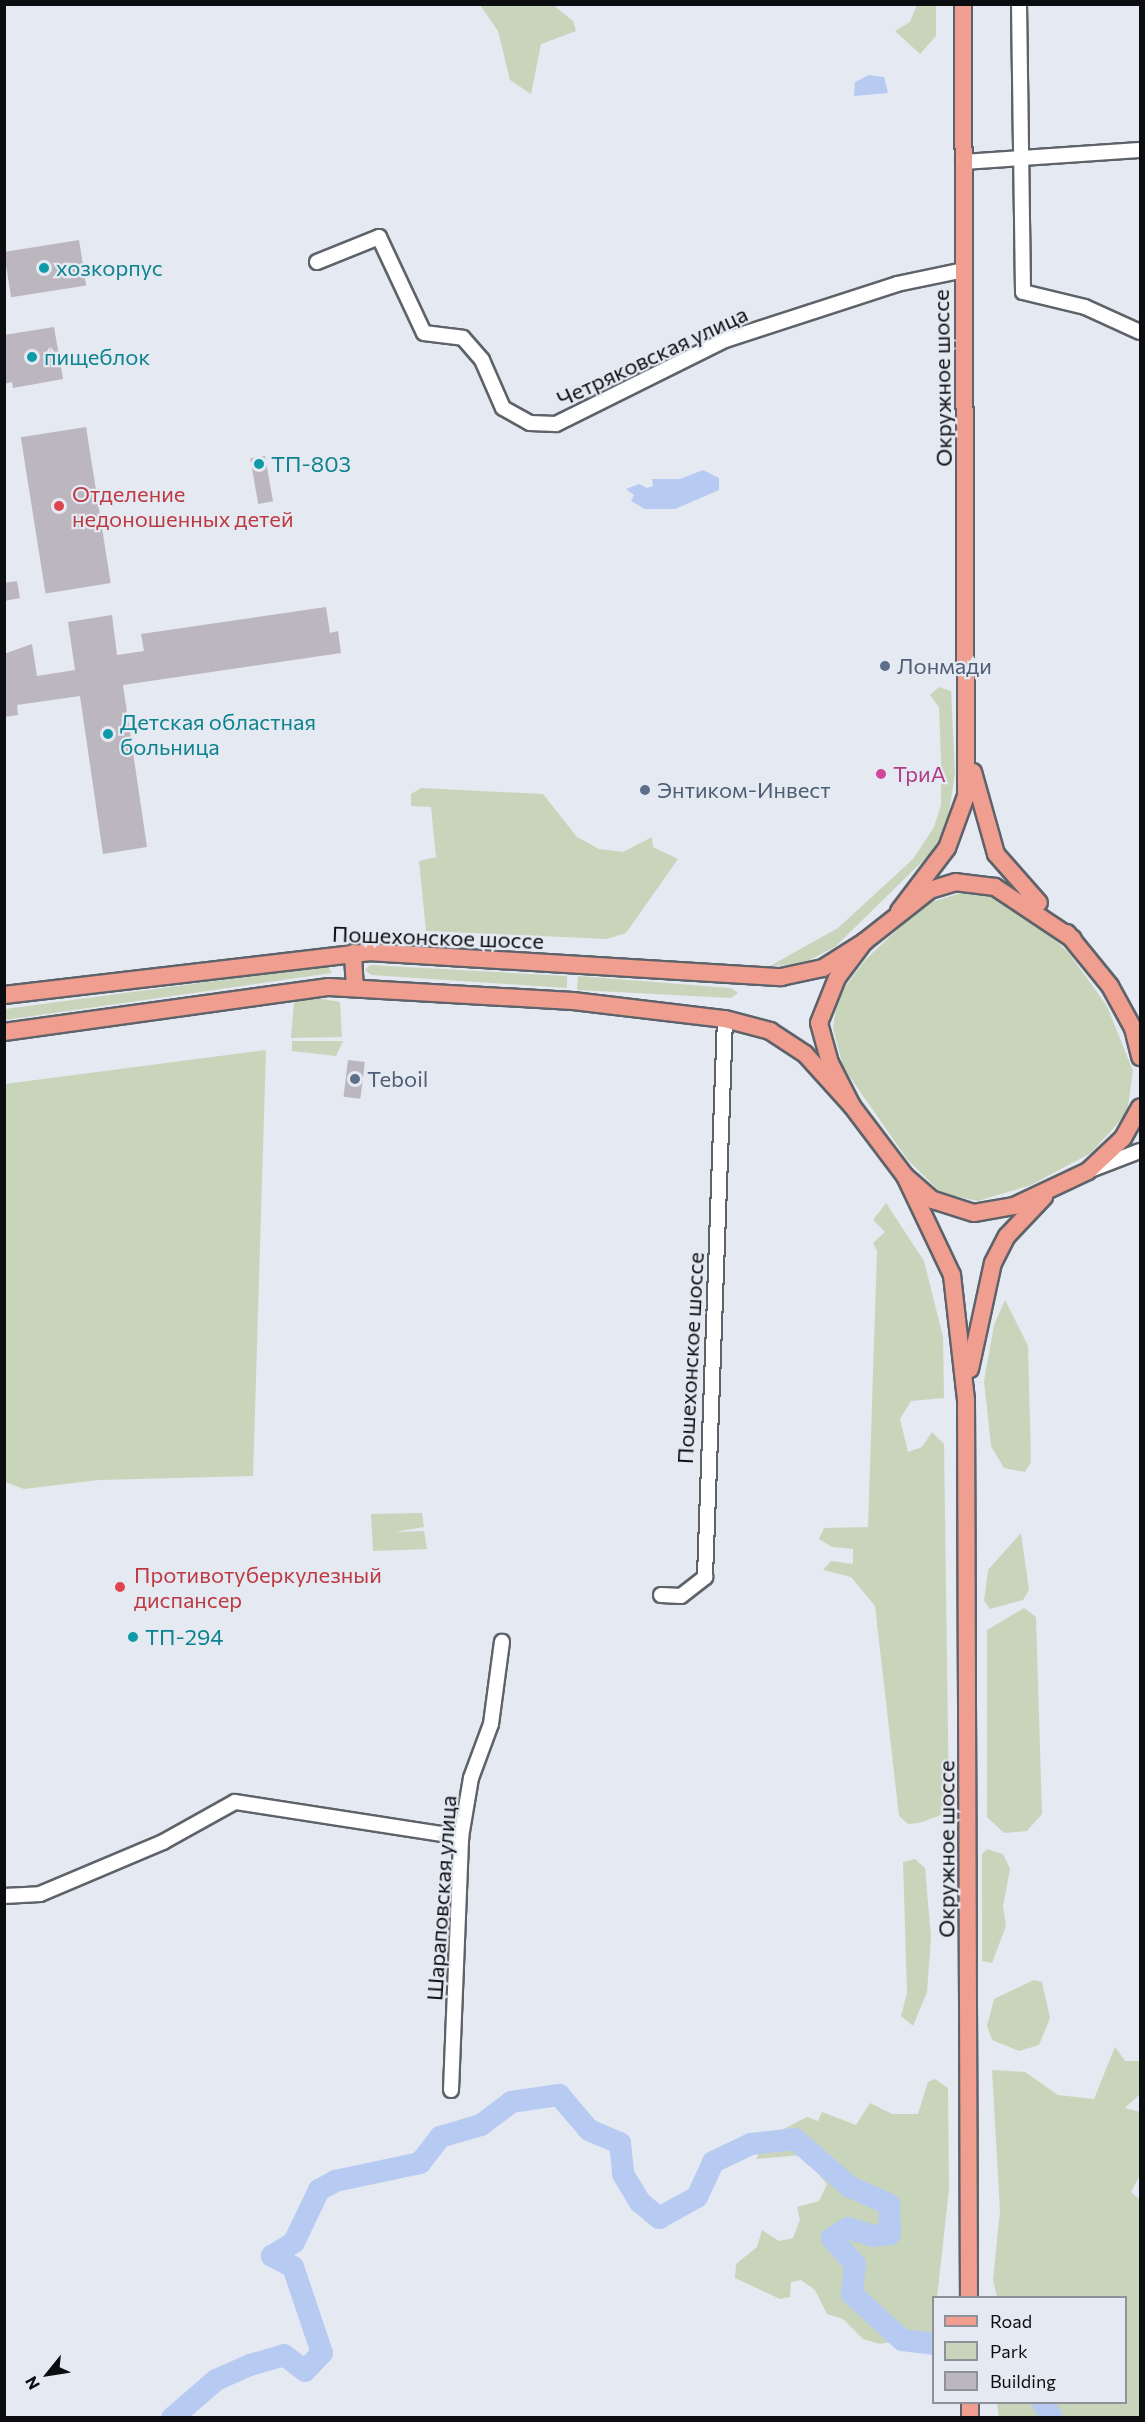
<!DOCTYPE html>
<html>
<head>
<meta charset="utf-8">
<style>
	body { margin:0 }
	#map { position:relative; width:1145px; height:2422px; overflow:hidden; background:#e4e9f2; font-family:Commissioner,sans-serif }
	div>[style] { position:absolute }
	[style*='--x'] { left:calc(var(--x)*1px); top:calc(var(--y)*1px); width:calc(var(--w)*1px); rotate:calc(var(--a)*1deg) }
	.green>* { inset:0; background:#c9d5bb }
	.water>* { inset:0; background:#b7cbf2 }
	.river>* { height:22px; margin:-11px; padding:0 11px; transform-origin:11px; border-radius:11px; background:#b7cbf2 }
	.building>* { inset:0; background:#bcb6be; transform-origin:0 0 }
	.roads { filter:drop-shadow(2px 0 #5e636a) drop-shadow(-2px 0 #5e636a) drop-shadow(0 2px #5e636a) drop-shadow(0 -2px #5e636a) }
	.minor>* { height:14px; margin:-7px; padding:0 7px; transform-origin:7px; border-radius:7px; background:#fff }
	.major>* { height:16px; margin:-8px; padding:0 8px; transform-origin:8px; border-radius:8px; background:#ef9e90 }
	.dots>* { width:16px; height:16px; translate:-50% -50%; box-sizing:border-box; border:3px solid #e4e9f2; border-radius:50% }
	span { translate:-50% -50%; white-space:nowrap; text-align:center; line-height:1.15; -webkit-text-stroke:4.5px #e4e9f2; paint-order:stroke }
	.culture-label { font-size:22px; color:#0d838f }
	.left { translate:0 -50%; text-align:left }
	.street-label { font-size:22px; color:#0c0d10 }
	.health-label { font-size:22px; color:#be3a42 }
	.service-label { font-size:22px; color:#4e5e75 }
	.hotel-label { font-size:22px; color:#b23c85 }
	.frame { position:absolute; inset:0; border:6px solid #0c0d10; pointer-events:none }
	.legend { position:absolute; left:932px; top:2296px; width:195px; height:108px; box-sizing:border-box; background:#e4e9f2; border:2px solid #8e9198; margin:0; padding:8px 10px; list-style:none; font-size:18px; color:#0c0d10 }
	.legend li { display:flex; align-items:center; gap:12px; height:30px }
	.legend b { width:30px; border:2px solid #8e9198 }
	.north { position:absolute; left:18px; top:2344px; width:60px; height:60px; -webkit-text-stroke:4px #e4e9f2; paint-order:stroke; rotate:240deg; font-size:16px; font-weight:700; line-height:24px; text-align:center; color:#0c0d10 }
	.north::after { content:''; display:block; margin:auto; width:21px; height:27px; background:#0c0d10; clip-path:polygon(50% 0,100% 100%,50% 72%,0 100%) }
</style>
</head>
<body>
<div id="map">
	<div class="green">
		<div style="clip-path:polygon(480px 5px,553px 5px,573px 21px,576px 31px,541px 44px,531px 94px,510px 80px,498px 31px)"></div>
		<div style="clip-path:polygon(917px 5px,936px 5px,936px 36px,920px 54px,895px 31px,910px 22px)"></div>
		<div style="clip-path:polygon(939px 687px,951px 691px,955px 773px,947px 826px,935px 849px,835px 947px,802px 964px,770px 966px,838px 928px,913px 859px,934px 827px,941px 805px,941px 760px,939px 707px,930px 695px)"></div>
		<div style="clip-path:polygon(421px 788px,543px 794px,577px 837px,599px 849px,623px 852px,652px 837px,653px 847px,678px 859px,626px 933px,607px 939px,426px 931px,419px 861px,436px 857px,431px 807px,411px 806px,411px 794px)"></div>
		<div style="clip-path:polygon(964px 892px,995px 897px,1033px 919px,1068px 952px,1107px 1006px,1133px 1071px,1127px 1113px,1091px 1153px,1031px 1185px,978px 1201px,941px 1193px,907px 1159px,843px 1067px,833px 1028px,838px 996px,866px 959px,925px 904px)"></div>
		<div style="clip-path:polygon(370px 965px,567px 976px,567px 988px,371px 975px,365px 970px)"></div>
		<div style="clip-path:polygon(328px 966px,332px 973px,5px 1020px,5px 1009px)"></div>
		<div style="clip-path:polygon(578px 976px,731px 988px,738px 993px,731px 998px,577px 990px)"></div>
		<div style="clip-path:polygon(317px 998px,340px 1002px,342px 1037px,291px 1038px,294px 1002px)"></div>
		<div style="clip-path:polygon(343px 1041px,336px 1056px,292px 1051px,292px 1041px)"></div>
		<div style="clip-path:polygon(266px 1050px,253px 1476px,99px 1480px,24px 1489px,5px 1482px,5px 1084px)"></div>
		<div style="clip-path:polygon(886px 1203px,924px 1261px,943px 1337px,944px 1398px,911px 1401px,900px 1419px,908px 1452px,922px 1447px,932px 1432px,944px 1444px,949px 1806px,947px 1813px,919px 1823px,908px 1824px,899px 1816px,875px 1606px,851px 1577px,823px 1570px,831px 1561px,853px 1564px,853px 1549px,832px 1547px,819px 1539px,824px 1528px,868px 1527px,877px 1251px,873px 1243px,885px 1232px,873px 1220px)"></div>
		<div style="clip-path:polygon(1005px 1300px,1028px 1346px,1031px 1462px,1025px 1472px,1004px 1468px,991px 1446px,989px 1427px,984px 1381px,994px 1325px)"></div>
		<div style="clip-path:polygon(422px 1513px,424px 1527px,395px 1532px,424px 1531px,427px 1549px,373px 1551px,371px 1514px)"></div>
		<div style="clip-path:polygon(1021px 1533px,1029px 1590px,1023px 1600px,990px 1609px,984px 1601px,988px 1570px)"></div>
		<div style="clip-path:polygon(1024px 1608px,1036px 1617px,1042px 1814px,1027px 1831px,1004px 1833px,987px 1817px,987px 1630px)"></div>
		<div style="clip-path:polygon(987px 1849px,1003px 1854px,1010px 1869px,1003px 1906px,1006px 1926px,992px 1963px,982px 1961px,982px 1854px)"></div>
		<div style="clip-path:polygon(915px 1859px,925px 1868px,931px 1938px,927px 1992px,913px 2026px,901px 2016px,907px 1993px,903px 1862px)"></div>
		<div style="clip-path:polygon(1034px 1980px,1042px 1982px,1050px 2018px,1039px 2045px,1019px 2051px,992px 2040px,987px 2026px,994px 1999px)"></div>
		<div style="clip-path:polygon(1115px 2047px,1125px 2061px,1140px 2061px,1140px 2094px,1125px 2108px,1140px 2112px,1140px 2175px,1131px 2192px,1140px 2200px,1140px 2417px,999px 2417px,997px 2403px,1126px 2402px,1126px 2298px,997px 2297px,993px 2280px,1000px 2211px,992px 2070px,1025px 2072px,1058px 2095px,1094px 2099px)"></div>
		<div style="clip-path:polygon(935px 2079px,948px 2088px,949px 2189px,933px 2334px,880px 2344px,863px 2339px,843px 2319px,827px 2314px,815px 2290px,801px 2280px,791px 2282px,790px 2297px,780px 2299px,735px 2278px,736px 2264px,757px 2247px,762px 2230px,779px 2241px,793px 2238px,800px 2220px,797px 2207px,819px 2201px,827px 2184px,802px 2155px,756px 2159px,768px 2137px,807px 2117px,818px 2121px,822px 2112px,856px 2125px,870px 2103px,892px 2114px,918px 2114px,928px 2082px)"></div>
	</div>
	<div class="water">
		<div style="clip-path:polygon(869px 75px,884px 77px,888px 93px,854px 96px,855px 82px)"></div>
		<div style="clip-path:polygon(703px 470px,719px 478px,719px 490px,675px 509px,645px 509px,631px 501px,634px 495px,626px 489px,639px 484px,647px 488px,653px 486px,652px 479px,680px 479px)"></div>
	</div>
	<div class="river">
		<div style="--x:1042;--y:2402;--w:19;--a:58"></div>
		<div style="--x:172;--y:2418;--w:58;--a:-40.8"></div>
		<div style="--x:216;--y:2380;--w:37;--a:-24"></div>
		<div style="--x:250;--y:2365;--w:35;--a:-16"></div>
		<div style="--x:284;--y:2355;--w:26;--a:37"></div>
		<div style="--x:305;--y:2371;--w:25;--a:-47"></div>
		<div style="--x:322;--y:2353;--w:91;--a:-108.6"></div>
		<div style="--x:293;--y:2267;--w:24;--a:-152"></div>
		<div style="--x:272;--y:2256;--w:26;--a:-32"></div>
		<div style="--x:294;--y:2242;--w:58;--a:-64.3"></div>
		<div style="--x:319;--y:2190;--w:18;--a:-29"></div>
		<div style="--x:335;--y:2181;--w:87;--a:-12"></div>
		<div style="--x:420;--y:2163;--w:33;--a:-52"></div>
		<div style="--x:440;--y:2137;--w:43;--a:-16.3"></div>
		<div style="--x:481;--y:2125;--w:38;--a:-37"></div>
		<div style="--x:511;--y:2102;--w:49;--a:-8.3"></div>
		<div style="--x:559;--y:2095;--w:46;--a:49.4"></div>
		<div style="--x:589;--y:2130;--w:34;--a:23"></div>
		<div style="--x:620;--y:2143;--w:31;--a:84"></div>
		<div style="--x:623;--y:2174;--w:33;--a:59"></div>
		<div style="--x:640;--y:2202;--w:25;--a:40"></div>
		<div style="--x:659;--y:2218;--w:43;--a:-28.9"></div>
		<div style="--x:697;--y:2197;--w:38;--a:-65"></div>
		<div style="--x:713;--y:2162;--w:42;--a:-25.3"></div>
		<div style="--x:751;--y:2144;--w:44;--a:-6.5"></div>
		<div style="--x:795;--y:2139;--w:73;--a:41.1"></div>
		<div style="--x:850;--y:2187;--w:43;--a:23.6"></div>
		<div style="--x:889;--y:2204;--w:30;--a:88"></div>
		<div style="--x:890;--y:2234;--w:16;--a:173"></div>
		<div style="--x:874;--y:2236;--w:27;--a:-163"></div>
		<div style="--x:848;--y:2228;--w:19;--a:148"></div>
		<div style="--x:832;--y:2238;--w:35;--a:49"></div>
		<div style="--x:855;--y:2264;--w:30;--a:96"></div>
		<div style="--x:852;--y:2294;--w:68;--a:42.6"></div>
		<div style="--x:902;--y:2340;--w:32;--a:7"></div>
	</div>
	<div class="building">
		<div style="left:79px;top:240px;width:46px;height:76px;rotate:81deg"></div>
		<div style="clip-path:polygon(54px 327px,63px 379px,13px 388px,12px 382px,4px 384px,4px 335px)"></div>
		<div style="left:86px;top:427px;width:158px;height:66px;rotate:81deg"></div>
		<div style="left:265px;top:456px;width:46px;height:15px;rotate:80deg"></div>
		<div style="clip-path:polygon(17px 581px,20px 598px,4px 601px,4px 583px)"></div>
		<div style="clip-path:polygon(326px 607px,330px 633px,338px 631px,341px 653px,123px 685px,147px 847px,103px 854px,80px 696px,17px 705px,18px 715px,4px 717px,4px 654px,32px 644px,37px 676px,75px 670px,68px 622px,112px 615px,117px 655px,144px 651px,141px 634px)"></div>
		<div style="left:348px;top:1060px;width:17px;height:37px;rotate:7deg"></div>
	</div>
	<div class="roads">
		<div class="minor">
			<div style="--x:1019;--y:4;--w:288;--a:89.2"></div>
			<div style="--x:1023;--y:292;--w:64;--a:13.6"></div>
			<div style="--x:1085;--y:307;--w:60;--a:24.4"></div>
			<div style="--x:963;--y:162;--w:177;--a:-3.9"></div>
			<div style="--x:317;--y:262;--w:67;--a:-22"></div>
			<div style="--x:379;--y:237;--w:106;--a:64.9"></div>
			<div style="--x:424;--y:333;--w:39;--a:7"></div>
			<div style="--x:463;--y:338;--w:29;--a:49"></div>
			<div style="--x:482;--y:360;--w:52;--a:66.4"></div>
			<div style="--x:503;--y:408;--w:31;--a:29"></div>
			<div style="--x:530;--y:423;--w:26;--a:2"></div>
			<div style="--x:556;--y:424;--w:189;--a:-26.4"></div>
			<div style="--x:725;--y:340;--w:181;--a:-18"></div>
			<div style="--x:897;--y:284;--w:68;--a:-11.8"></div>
			<div style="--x:1093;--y:1169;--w:50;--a:-21"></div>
			<div style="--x:661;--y:1595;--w:20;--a:3"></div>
			<div style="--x:681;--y:1596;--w:31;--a:-38"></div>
			<div style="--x:705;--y:1577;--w:558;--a:-87.95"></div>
			<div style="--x:4;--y:1896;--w:36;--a:-3"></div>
			<div style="--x:40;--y:1894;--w:134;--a:-22.9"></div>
			<div style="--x:163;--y:1842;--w:82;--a:-29.1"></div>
			<div style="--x:235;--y:1802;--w:229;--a:8.8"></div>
			<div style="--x:451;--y:2090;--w:253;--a:-87.7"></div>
			<div style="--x:461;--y:1837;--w:60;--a:-80.4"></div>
			<div style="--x:471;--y:1778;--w:58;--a:-69.7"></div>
			<div style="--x:491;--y:1724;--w:83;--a:-82.4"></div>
		</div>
		<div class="major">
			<div style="--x:973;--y:772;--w:85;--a:74.3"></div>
			<div style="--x:996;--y:854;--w:65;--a:48.7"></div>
			<div style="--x:899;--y:911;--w:79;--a:-52.7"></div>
			<div style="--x:947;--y:848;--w:55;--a:-69.9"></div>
			<div style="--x:966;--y:796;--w:792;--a:-90.22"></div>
			<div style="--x:1067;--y:933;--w:68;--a:50.9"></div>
			<div style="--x:1110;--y:986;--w:48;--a:61.3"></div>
			<div style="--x:1133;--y:1028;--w:30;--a:76"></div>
			<div style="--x:1073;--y:939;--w:94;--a:-146.3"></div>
			<div style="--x:995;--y:887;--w:39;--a:-173"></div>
			<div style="--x:956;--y:882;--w:27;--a:163"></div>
			<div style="--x:930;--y:890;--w:84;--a:141.8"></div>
			<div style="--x:864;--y:942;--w:45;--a:126.9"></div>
			<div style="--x:837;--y:978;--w:48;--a:111.8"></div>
			<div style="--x:819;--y:1023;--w:41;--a:74.6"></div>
			<div style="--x:830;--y:1063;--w:48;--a:62.9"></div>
			<div style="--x:852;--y:1106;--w:88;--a:52.9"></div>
			<div style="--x:905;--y:1176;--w:37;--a:41"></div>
			<div style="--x:933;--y:1200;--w:43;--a:17.6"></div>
			<div style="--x:974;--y:1213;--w:41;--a:-9.9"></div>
			<div style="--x:1014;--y:1206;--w:82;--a:-25.3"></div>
			<div style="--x:1088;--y:1171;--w:48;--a:-43.3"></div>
			<div style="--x:1123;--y:1138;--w:35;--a:-61"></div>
			<div style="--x:353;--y:953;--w:34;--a:87"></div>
			<div style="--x:4;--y:995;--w:367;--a:-6.7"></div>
			<div style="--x:368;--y:952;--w:414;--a:3.5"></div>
			<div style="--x:781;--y:977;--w:43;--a:-12.1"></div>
			<div style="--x:823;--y:968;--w:49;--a:-32.4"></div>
			<div style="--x:4;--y:1032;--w:328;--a:-7.9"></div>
			<div style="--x:329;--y:987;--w:244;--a:3.3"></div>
			<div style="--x:573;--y:1001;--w:153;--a:6.8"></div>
			<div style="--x:725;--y:1019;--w:47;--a:14.9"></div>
			<div style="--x:770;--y:1031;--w:42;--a:33.3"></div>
			<div style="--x:805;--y:1054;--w:70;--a:47.9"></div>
			<div style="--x:905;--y:1176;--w:110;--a:64.6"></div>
			<div style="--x:952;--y:1275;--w:126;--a:83.6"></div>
			<div style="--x:966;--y:1400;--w:898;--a:89.81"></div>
			<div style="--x:970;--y:1369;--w:108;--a:-77.8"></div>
			<div style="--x:993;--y:1263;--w:30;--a:-63"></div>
			<div style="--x:1007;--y:1236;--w:54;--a:-46.5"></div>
			<div style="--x:970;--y:2402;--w:16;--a:90"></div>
		</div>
	</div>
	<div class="dots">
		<div style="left:44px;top:268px;background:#0f9aa8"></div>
		<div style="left:32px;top:357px;background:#0f9aa8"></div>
		<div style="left:259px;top:464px;background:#0f9aa8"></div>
		<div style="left:59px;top:506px;background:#e0444e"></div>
		<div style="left:885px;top:666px;background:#5c6f8a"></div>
		<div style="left:108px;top:734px;background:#0f9aa8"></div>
		<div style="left:881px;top:774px;background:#d1479c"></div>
		<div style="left:645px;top:790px;background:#5c6f8a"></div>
		<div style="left:355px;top:1079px;background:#5c6f8a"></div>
		<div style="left:120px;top:1587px;background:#e0444e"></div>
		<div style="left:133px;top:1637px;background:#0f9aa8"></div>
	</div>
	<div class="culture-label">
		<span class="left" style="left:56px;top:268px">хозкорпус</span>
		<span class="left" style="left:44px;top:357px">пищеблок</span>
		<span class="left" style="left:271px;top:464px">ТП-803</span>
		<span class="left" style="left:120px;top:734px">Детская областная<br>больница</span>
		<span class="left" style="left:145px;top:1637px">ТП-294</span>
	</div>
	<div class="street-label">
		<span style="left:652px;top:356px;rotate:-25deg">Четряковская улица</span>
		<span style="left:942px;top:378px;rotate:-91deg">Окружное шоссе</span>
		<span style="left:438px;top:937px;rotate:2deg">Пошехонское шоссе</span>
		<span style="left:690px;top:1358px;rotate:-87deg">Пошехонское шоссе</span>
		<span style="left:946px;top:1849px;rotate:-90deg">Окружное шоссе</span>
		<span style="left:441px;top:1898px;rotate:-86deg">Шараповская улица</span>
	</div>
	<div class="health-label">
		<span class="left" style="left:72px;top:506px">Отделение<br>недоношенных детей</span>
		<span class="left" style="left:134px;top:1587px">Противотуберкулезный<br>диспансер</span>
	</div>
	<div class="service-label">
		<span class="left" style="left:897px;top:666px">Лонмади</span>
		<span class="left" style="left:657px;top:790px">Энтиком-Инвест</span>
		<span class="left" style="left:367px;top:1079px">Teboil</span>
	</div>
	<div class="hotel-label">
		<span class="left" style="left:893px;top:774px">ТриА</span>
	</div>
	<div class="frame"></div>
	<ul class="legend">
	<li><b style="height:8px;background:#ef9e90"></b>Road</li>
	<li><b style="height:16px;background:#c9d5bb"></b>Park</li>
	<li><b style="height:16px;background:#bcb6be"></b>Building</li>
	</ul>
	<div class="north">N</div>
</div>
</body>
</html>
